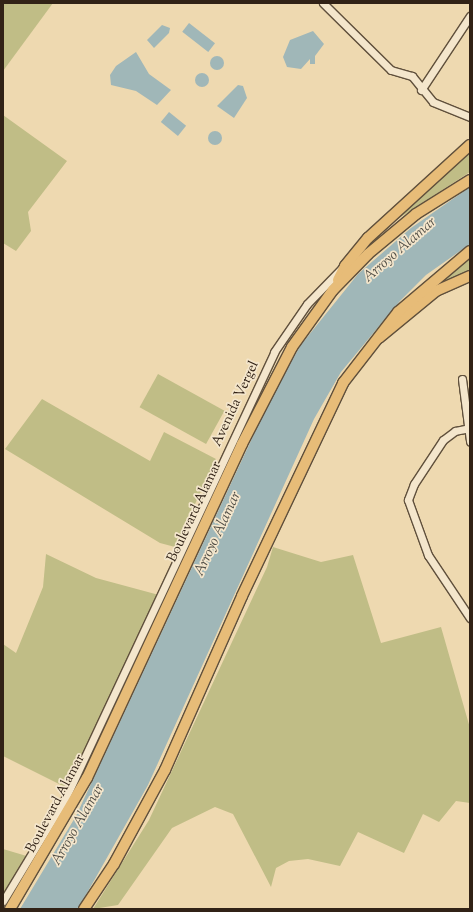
<!DOCTYPE html>
<html>
<head>
<meta charset="utf-8">
<style>
	body { margin:0 }
	#map { position:relative; width:473px; height:912px; overflow:hidden; background:#eed9b0; font-family:"Sorts Mill Goudy",serif }
	div>[style] { position:absolute }
	[style*='--x'] { left:calc(var(--x)*1px); top:calc(var(--y)*1px); width:calc(var(--w)*1px); rotate:calc(var(--a)*1deg) }
	.green>* { inset:0; background:#c0bd86; transform-origin:0 0 }
	.water>* { inset:0; background:#a0b7b8; transform-origin:0 0 }
	.round { border-radius:50% }
	.roads { filter:drop-shadow(1px 0 #60503c) drop-shadow(-1px 0 #60503c) drop-shadow(0 1px #60503c) drop-shadow(0 -1px #60503c) }
	.minor>* { height:7px; margin:-3.5px; padding:0 3.5px; transform-origin:3.5px; border-radius:3.5px; background:#f4e6cc }
	.highway>* { height:10px; margin:-5px; padding:0 5px; transform-origin:5px; border-radius:5px; background:#e7bc78 }
	span { translate:-50% -50%; white-space:nowrap; text-align:center; line-height:1.15; -webkit-text-stroke:3.5px #f4e6cc; paint-order:stroke }
	.street-label { font-size:14px; color:#312216 }
	.water-label { font-size:15px; color:#524f47; font-style:italic }
	.frame { position:absolute; inset:0; border:4px solid #312216; pointer-events:none }
</style>
</head>
<body>
<div id="map">
	<div class="green">
		<div style="clip-path:polygon(3px 3px,53px 3px,3px 71px)"></div>
		<div style="clip-path:polygon(3px 115px,67px 161px,28px 212px,31px 231px,16px 251px,3px 243px)"></div>
		<div style="clip-path:polygon(470px 150px,470px 172px,396px 220px)"></div>
		<div style="clip-path:polygon(470px 256px,470px 273px,396px 319px)"></div>
		<div style="left:158px;top:374px;width:76px;height:38px;rotate:29deg"></div>
		<div style="clip-path:polygon(42px 399px,150px 461px,164px 432px,216px 459px,175px 547px,160px 543px,5px 449px)"></div>
		<div style="clip-path:polygon(273px 547px,321px 562px,353px 555px,381px 643px,441px 627px,470px 728px,470px 803px,456px 801px,439px 822px,423px 814px,404px 853px,358px 832px,340px 866px,308px 859px,289px 861px,276px 868px,271px 887px,233px 814px,215px 807px,172px 828px,118px 905px,93px 909px,149px 820px,267px 567px)"></div>
		<div style="clip-path:polygon(46px 554px,96px 578px,159px 595px,69px 789px,3px 756px,3px 644px,16px 653px,43px 587px)"></div>
		<div style="clip-path:polygon(3px 849px,30px 857px,3px 901px)"></div>
	</div>
	<div class="water">
		<div style="left:189px;top:23px;width:33px;height:11px;rotate:38deg"></div>
		<div style="clip-path:polygon(162px 25px,170px 28px,169px 33px,154px 48px,147px 40px)"></div>
		<div style="clip-path:polygon(313px 31px,324px 44px,315px 56px,315px 64px,310px 64px,310px 59px,301px 69px,287px 67px,283px 57px,290px 40px)"></div>
		<div style="clip-path:polygon(136px 52px,149px 74px,171px 90px,157px 105px,136px 91px,111px 85px,110px 75px,116px 66px)"></div>
		<div class="round" style="left:210px;top:56px;width:14px;height:14px"></div>
		<div class="round" style="left:195px;top:73px;width:14px;height:14px"></div>
		<div style="clip-path:polygon(238px 85px,243px 86px,247px 98px,234px 118px,217px 106px)"></div>
		<div style="left:169px;top:112px;width:22px;height:13px;rotate:39deg"></div>
		<div class="round" style="left:208px;top:131px;width:14px;height:14px"></div>
		<div style="clip-path:polygon(470px 187px,470px 244px,426px 275px,400px 301px,341px 372px,314px 419px,148px 785px,78px 909px,20px 909px,76px 816px,268px 404px,300px 346px,358px 274px,411px 228px)"></div>
	</div>
	<div class="roads">
		<div class="minor">
			<div style="--x:323;--y:3;--w:95;--a:44.6"></div>
			<div style="--x:391;--y:70;--w:22;--a:16"></div>
			<div style="--x:412;--y:76;--w:33;--a:51"></div>
			<div style="--x:433;--y:102;--w:40;--a:22"></div>
			<div style="--x:421;--y:90;--w:89;--a:-56.5"></div>
			<div style="--x:462;--y:379;--w:63;--a:82.6"></div>
			<div style="--x:470;--y:428;--w:15;--a:169"></div>
			<div style="--x:455;--y:431;--w:15;--a:143"></div>
			<div style="--x:443;--y:440;--w:53;--a:123.4"></div>
			<div style="--x:414;--y:484;--w:17;--a:111"></div>
			<div style="--x:408;--y:500;--w:59;--a:70"></div>
			<div style="--x:428;--y:555;--w:76;--a:56.3"></div>
			<div style="--x:3;--y:901;--w:122;--a:-58.8"></div>
			<div style="--x:66;--y:797;--w:491;--a:-64.9"></div>
			<div style="--x:274;--y:352;--w:58;--a:-55.5"></div>
			<div style="--x:307;--y:304;--w:52;--a:-45.8"></div>
		</div>
		<div class="highway">
			<div style="--x:338;--y:280;--w:16;--a:-63"></div>
			<div style="--x:345;--y:266;--w:36;--a:-51"></div>
			<div style="--x:368;--y:238;--w:138;--a:-42.4"></div>
			<div style="--x:379;--y:338;--w:74;--a:-39.5"></div>
			<div style="--x:436;--y:291;--w:37;--a:-24"></div>
			<div style="--x:10;--y:909;--w:152;--a:-59.6"></div>
			<div style="--x:87;--y:778;--w:368;--a:-65.1"></div>
			<div style="--x:242;--y:444;--w:109;--a:-62.7"></div>
			<div style="--x:292;--y:347;--w:70;--a:-54.3"></div>
			<div style="--x:333;--y:290;--w:50;--a:-45.8"></div>
			<div style="--x:368;--y:254;--w:62;--a:-39.8"></div>
			<div style="--x:416;--y:214;--w:64;--a:-32.2"></div>
			<div style="--x:84;--y:909;--w:54;--a:-56.3"></div>
			<div style="--x:114;--y:864;--w:107;--a:-61.5"></div>
			<div style="--x:165;--y:770;--w:190;--a:-66.1"></div>
			<div style="--x:242;--y:596;--w:236;--a:-64.6"></div>
			<div style="--x:343;--y:383;--w:90;--a:-52.2"></div>
			<div style="--x:398;--y:312;--w:94;--a:-40.3"></div>
		</div>
	</div>
	<div class="street-label">
		<span style="left:236px;top:404px;rotate:-65deg">Avenida Vergel</span>
		<span style="left:195px;top:512px;rotate:-65deg">Boulevard Alamar</span>
		<span style="left:56px;top:804px;rotate:-62deg">Boulevard Alamar</span>
	</div>
	<div class="water-label">
		<span style="left:400px;top:250px;rotate:-41deg">Arroyo Alamar</span>
		<span style="left:218px;top:534px;rotate:-65deg">Arroyo Alamar</span>
		<span style="left:78px;top:825px;rotate:-60deg">Arroyo Alamar</span>
	</div>
	<div class="frame"></div>
</div>
</body>
</html>
